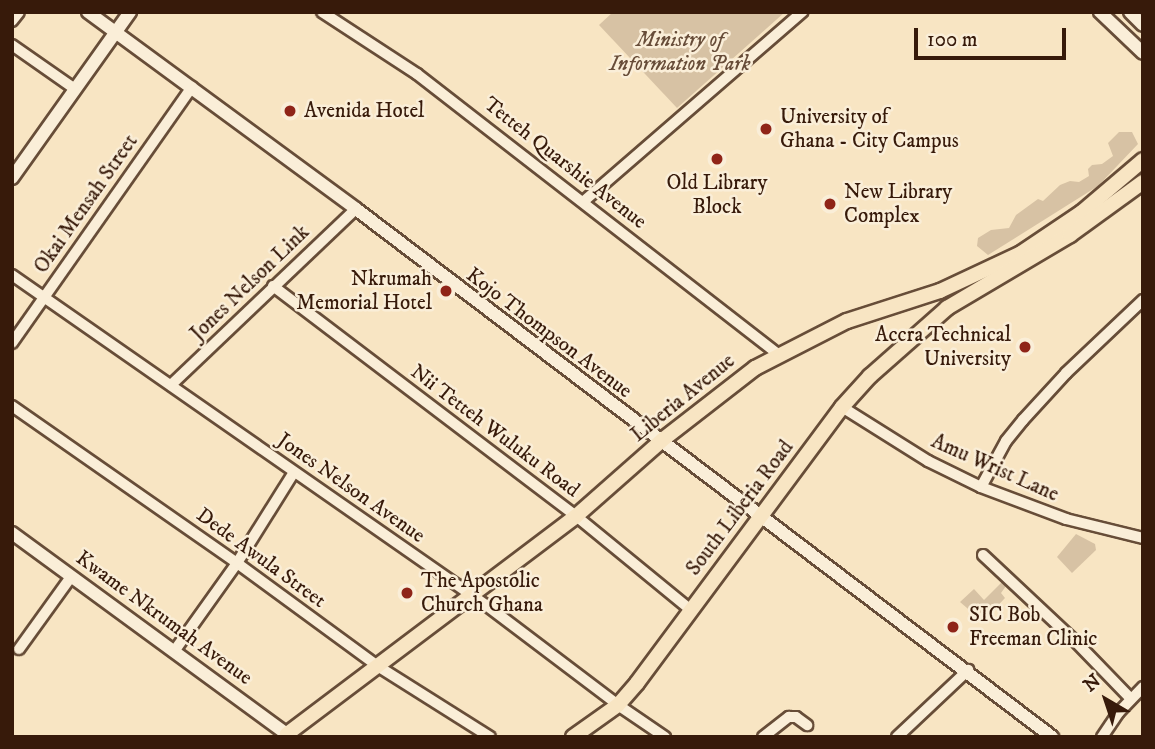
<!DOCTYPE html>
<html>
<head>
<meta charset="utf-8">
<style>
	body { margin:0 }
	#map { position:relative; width:1155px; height:749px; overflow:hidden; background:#f8e5c3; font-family:"IM FELL DW Pica",serif }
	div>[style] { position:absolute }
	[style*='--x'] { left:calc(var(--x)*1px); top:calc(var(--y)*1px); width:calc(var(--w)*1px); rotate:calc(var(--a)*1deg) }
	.green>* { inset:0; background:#d7c2a4 }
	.roads { filter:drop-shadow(2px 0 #674d38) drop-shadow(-2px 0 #674d38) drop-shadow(0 2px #674d38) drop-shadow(0 -2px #674d38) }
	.minor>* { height:10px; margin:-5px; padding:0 5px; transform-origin:5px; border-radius:5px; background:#faeed8 }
	.secondary>* { height:12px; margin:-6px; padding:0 6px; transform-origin:6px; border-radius:6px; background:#faeed8 }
	.primary>* { height:14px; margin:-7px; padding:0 7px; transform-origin:7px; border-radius:7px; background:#f8e5c3 }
	.dots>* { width:19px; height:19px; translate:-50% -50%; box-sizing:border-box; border:4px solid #faeed8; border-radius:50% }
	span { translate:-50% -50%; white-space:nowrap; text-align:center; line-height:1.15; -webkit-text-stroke:5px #faeed8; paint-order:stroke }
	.park-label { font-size:21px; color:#674c38; font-style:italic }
	.poi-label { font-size:21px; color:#371a0a }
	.left { translate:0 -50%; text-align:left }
	.right { translate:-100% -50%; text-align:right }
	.street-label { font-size:21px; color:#371a0a }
	.frame { position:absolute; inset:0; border:14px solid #371a0a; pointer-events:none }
	.north { position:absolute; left:1071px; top:665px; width:70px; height:70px; -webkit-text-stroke:5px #faeed8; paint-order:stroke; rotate:321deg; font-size:19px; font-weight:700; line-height:28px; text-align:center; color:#371a0a }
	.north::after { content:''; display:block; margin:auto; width:24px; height:32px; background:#371a0a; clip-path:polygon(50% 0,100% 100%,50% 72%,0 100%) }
	.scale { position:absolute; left:914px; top:28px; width:152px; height:32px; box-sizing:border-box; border:4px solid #371a0a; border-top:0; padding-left:9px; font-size:21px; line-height:24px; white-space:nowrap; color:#371a0a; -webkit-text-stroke:5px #faeed8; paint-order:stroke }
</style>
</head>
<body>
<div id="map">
	<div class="green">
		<div style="clip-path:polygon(613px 12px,785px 12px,677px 108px,599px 25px)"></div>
		<div style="clip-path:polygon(1119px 132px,1132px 132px,1138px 144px,1098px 186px,988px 255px,977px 246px,978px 238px,991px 230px,1009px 228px,1016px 215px,1038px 199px,1043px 201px,1060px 185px,1070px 181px,1079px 182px,1089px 176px,1088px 169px,1092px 165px,1102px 164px,1113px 156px,1108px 143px)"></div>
		<div style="clip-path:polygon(1076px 534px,1095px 544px,1096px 550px,1072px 573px,1057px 557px)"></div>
		<div style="clip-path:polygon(1002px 582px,1006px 586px,1001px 593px,1005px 598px,986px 618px,977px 610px,974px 614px,960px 602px,974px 589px,984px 600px)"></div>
	</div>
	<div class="roads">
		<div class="minor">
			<div style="--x:322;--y:12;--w:113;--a:33.1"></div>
			<div style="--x:417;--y:74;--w:457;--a:37.8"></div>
			<div style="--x:12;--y:21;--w:11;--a:-52"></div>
			<div style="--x:12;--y:45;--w:77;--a:34.9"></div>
			<div style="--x:584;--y:201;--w:289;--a:-40.9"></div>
			<div style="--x:12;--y:275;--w:578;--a:34.85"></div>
			<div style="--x:486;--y:605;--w:166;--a:37.1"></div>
			<div style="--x:618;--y:705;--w:57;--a:34.2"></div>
			<div style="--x:273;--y:286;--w:380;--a:37.2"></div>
			<div style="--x:576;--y:516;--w:149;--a:39.3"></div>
			<div style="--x:12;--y:343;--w:313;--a:-54.9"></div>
			<div style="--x:171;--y:385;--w:255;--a:-43.6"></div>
			<div style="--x:12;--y:406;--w:274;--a:34.9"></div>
			<div style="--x:237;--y:563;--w:176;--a:36.2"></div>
			<div style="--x:379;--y:667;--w:131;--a:32.2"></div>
			<div style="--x:842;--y:407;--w:102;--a:32.1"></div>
			<div style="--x:928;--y:461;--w:59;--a:26.1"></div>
			<div style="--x:981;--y:487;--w:91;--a:20.6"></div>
			<div style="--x:1066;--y:519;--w:79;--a:13.9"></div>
			<div style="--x:981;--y:487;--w:52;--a:-61.5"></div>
			<div style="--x:1006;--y:441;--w:27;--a:-51"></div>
			<div style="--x:1023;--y:420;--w:64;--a:-47.5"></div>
			<div style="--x:1066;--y:373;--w:106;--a:-43.5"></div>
			<div style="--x:983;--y:555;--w:126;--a:43.1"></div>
			<div style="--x:1075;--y:641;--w:79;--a:46"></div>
			<div style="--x:19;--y:649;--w:89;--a:-54.2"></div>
			<div style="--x:175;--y:650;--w:107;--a:-54.5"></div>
			<div style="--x:237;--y:563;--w:107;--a:-57.9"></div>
			<div style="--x:763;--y:737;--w:33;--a:-38"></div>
			<div style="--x:789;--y:717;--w:7;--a:0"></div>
			<div style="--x:796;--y:717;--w:14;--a:36"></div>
			<div style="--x:897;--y:737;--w:98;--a:-43.3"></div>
			<div style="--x:1102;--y:737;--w:30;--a:-56"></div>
			<div style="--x:1119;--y:712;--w:35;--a:-46"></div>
		</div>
		<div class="secondary">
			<div style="--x:88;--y:12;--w:333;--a:36.3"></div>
			<div style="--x:356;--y:209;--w:874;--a:37.18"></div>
			<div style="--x:1100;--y:12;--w:59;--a:43.6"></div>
			<div style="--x:1130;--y:12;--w:18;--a:45"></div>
			<div style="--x:12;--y:178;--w:204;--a:-54.6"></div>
			<div style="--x:12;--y:533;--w:341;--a:36.2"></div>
		</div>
		<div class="primary">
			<div style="--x:290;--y:737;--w:4;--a:-135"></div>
			<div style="--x:287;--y:734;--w:362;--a:-37"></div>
			<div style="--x:576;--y:516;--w:113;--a:-41.4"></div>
			<div style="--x:661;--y:441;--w:119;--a:-37.8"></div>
			<div style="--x:755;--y:368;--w:103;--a:-27.1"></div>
			<div style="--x:847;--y:321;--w:98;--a:-17.9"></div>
			<div style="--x:940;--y:291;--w:89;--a:-25.1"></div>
			<div style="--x:1021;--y:253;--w:73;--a:-33.9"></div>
			<div style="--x:1082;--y:212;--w:80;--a:-40.4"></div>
			<div style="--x:573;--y:737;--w:55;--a:-35.4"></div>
			<div style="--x:618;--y:705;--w:29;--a:-49"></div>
			<div style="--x:637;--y:683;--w:344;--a:-53.4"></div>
			<div style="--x:842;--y:407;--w:42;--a:-47.9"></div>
			<div style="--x:870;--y:376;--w:103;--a:-41.4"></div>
			<div style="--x:947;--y:308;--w:143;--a:-30.7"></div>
			<div style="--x:1070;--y:235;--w:90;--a:-36"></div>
		</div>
	</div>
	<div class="dots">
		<div style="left:290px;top:111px;background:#8f2418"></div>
		<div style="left:766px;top:129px;background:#8f2418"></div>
		<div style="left:717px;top:159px;background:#8f2418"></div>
		<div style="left:830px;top:204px;background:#8f2418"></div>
		<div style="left:446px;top:291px;background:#8f2418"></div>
		<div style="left:1025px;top:347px;background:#8f2418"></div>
		<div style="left:407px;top:593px;background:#8f2418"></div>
		<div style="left:953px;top:627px;background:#8f2418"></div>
	</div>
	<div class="park-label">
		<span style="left:680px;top:52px">Ministry of<br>Information Park</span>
	</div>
	<div class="poi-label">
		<span class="left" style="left:304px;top:111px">Avenida Hotel</span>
		<span class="left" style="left:780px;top:129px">University of<br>Ghana - City Campus</span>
		<span style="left:717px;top:195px">Old Library<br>Block</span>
		<span class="left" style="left:844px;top:204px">New Library<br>Complex</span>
		<span class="right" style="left:432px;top:291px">Nkrumah<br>Memorial Hotel</span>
		<span class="right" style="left:1011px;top:347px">Accra Technical<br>University</span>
		<span class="left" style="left:421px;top:593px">The Apostolic<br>Church Ghana</span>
		<span class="left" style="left:969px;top:627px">SIC Bob<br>Freeman Clinic</span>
	</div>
	<div class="street-label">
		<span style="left:565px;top:163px;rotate:38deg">Tetteh Quarshie Avenue</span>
		<span style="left:86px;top:204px;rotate:-55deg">Okai Mensah Street</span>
		<span style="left:250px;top:283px;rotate:-44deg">Jones Nelson Link</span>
		<span style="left:549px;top:333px;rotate:37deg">Kojo Thompson Avenue</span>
		<span style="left:683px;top:398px;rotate:-39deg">Liberia Avenue</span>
		<span style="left:495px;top:431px;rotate:37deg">Nii Tetteh Wuluku Road</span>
		<span style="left:995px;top:468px;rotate:24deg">Amu Wrist Lane</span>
		<span style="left:351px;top:488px;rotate:35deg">Jones Nelson Avenue</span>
		<span style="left:740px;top:508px;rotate:-53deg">South Liberia Road</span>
		<span style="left:261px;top:558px;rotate:36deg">Dede Awula Street</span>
		<span style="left:164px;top:618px;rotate:36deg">Kwame Nkrumah Avenue</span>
	</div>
	<div class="frame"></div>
	<div class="north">N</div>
	<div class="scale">100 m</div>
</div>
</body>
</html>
